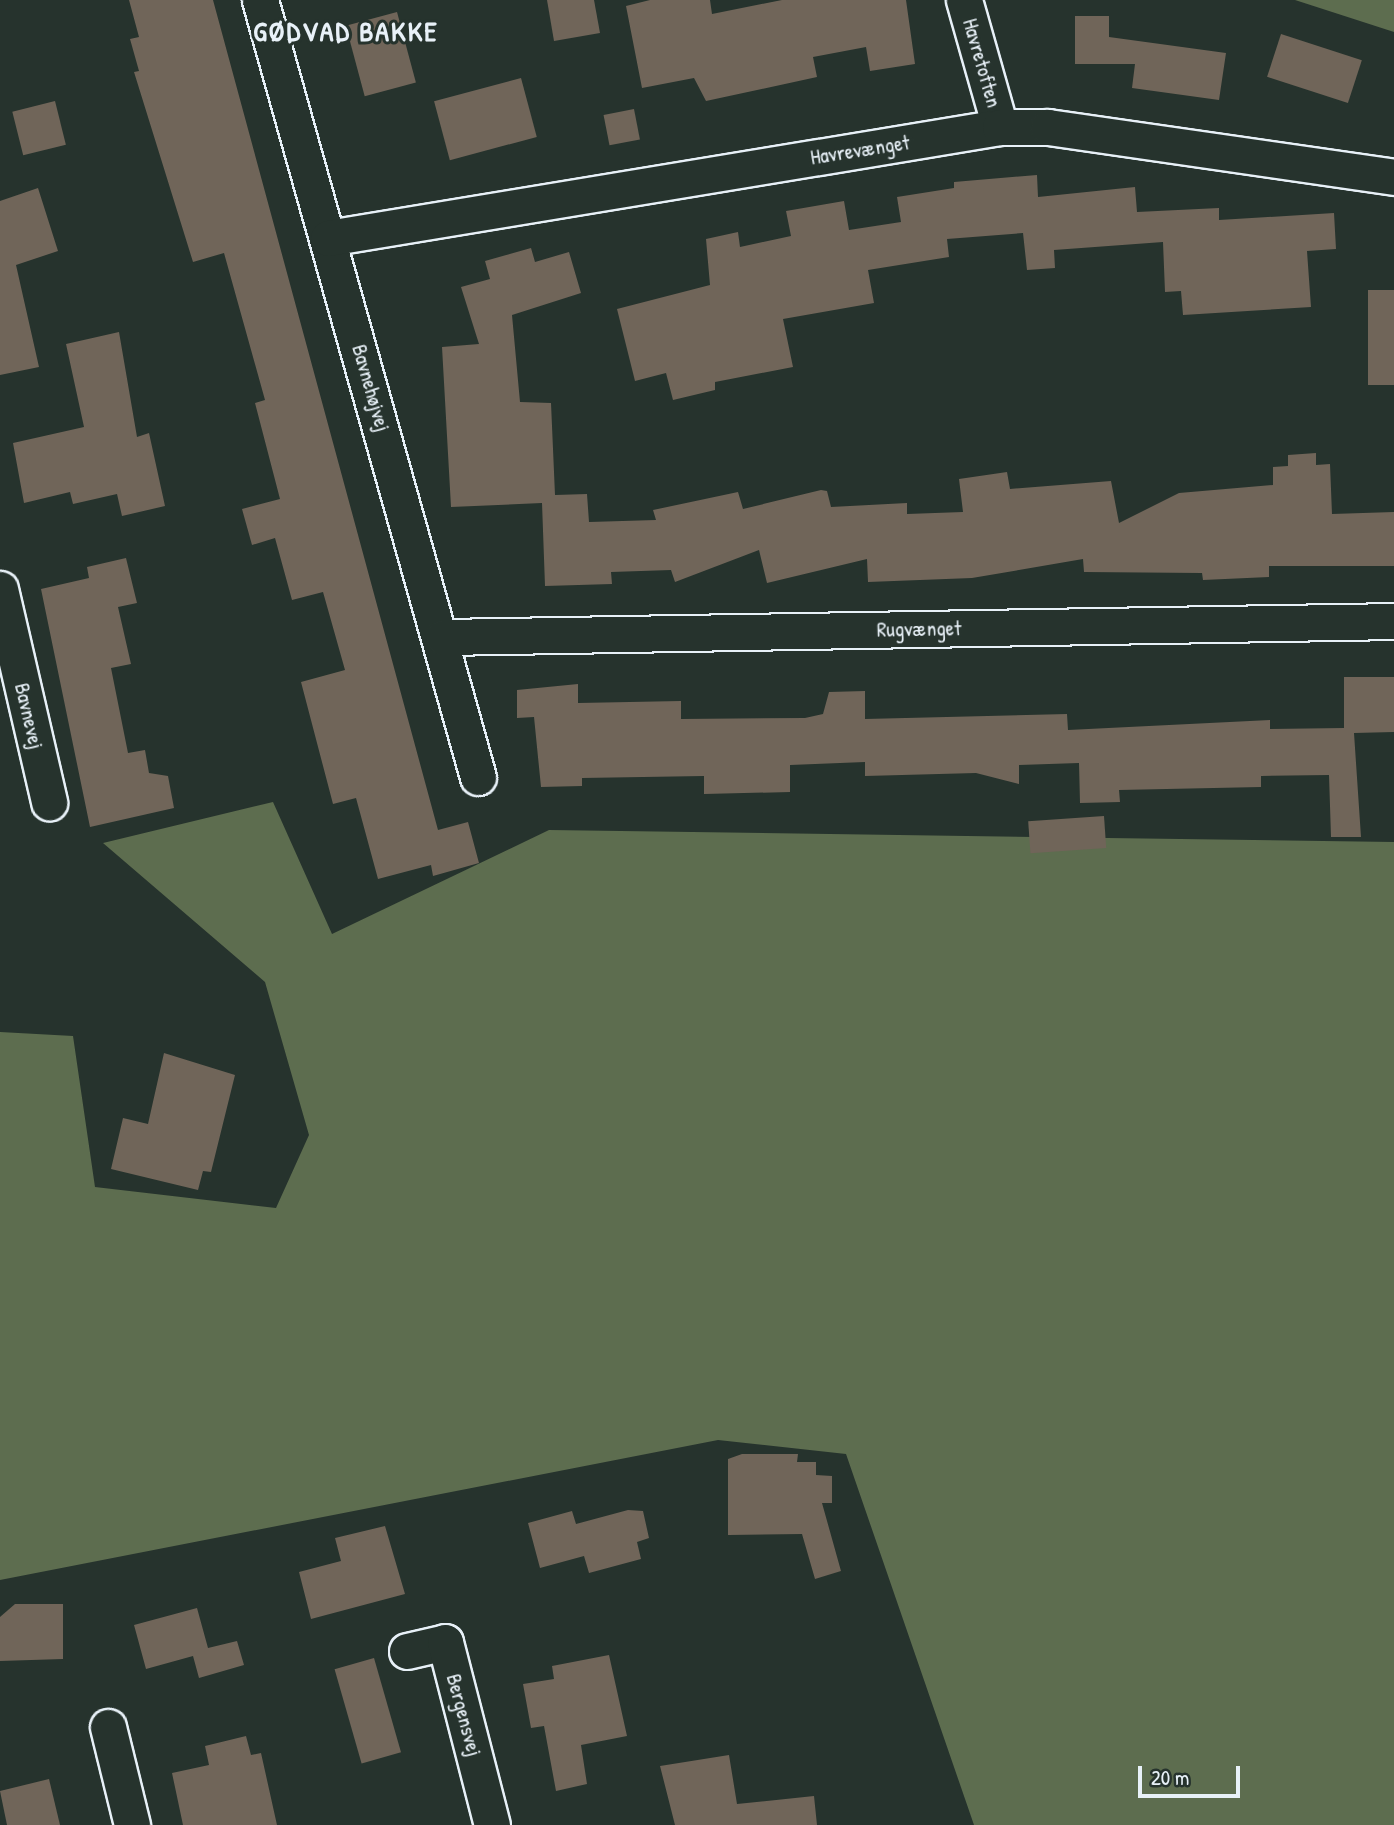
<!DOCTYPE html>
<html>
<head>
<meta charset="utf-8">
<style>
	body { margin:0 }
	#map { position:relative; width:1394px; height:1825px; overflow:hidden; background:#26332d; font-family:"Patrick Hand",sans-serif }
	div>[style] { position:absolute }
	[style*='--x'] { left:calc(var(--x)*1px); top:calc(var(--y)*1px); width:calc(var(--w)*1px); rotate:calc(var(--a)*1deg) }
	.green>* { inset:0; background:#5d6d4f }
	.building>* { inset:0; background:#706559; transform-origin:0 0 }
	.roads { filter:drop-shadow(2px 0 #e8f1f8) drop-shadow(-2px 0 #e8f1f8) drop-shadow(0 2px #e8f1f8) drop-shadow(0 -2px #e8f1f8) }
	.street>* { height:35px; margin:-17.5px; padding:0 17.5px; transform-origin:17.5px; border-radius:17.5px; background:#26332d }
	span { translate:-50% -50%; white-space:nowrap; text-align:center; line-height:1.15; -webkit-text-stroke:6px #26332d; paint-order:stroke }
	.street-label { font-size:21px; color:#e8f1f8 }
	.district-label { font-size:28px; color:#e8f1f8; font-weight:700; letter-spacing:2px }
	.scale { position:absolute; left:1138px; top:1766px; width:102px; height:32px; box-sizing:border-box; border:4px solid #e8f1f8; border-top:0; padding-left:9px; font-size:21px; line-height:24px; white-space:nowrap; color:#e8f1f8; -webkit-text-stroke:5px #26332d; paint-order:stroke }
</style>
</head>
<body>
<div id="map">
	<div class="green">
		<div style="clip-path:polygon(1295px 0,1394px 0,1394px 32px)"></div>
		<div style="clip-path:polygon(273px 802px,332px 934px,549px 830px,1394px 842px,1394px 1825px,974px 1825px,846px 1454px,718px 1440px,0 1580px,0 1032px,73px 1036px,95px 1187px,276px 1208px,309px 1135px,265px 982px,103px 843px)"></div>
	</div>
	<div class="building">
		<div style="clip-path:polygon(129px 0,213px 0,438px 830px,468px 822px,479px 863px,433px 876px,431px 865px,378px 879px,356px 798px,333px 804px,301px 682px,345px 670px,323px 592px,292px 600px,275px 538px,252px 545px,242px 509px,280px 499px,255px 403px,265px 400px,224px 253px,193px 262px,134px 72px,139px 71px,130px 39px,139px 37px)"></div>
		<div style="clip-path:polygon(547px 0,594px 0,600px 33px,554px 41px)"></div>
		<div style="clip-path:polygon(650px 0,710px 0,712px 14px,782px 0,906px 0,915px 64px,870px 71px,866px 47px,813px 57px,817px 77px,706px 101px,694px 78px,642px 88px,626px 6px)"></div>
		<div style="left:397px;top:12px;width:73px;height:53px;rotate:75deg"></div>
		<div style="clip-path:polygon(1075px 16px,1109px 16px,1109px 37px,1226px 53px,1219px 100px,1132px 88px,1135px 64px,1075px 64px)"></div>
		<div style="left:1281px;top:34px;width:85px;height:45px;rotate:18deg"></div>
		<div style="left:521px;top:78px;width:61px;height:90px;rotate:75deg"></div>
		<div style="left:55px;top:101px;width:45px;height:44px;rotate:76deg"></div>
		<div style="left:634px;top:109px;width:31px;height:31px;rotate:79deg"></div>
		<div style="clip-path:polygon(1037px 175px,1038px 197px,1135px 187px,1137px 212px,1219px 208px,1219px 220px,1334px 213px,1336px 249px,1307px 251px,1311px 307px,1183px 315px,1181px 291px,1165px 292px,1163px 242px,1054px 250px,1055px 268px,1027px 270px,1023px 233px,947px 239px,949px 257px,868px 270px,874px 303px,783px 319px,793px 367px,715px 382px,715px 390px,673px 400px,666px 373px,635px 381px,617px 309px,710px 285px,706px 239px,738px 232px,740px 247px,791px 236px,786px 211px,844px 201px,849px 230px,901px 222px,897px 197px,954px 188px,954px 182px)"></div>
		<div style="clip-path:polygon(38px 188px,58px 251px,16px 265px,39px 367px,0 375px,0 201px)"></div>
		<div style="clip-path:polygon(531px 248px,535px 262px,569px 252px,581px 293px,512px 315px,520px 402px,551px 403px,555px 495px,587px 494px,589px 522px,656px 520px,653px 510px,738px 492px,743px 509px,821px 490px,827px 491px,831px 507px,907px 503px,907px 514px,963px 512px,959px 479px,1007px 472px,1010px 489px,1111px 481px,1119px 523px,1179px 493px,1273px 485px,1273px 467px,1288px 466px,1288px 455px,1316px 453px,1316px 465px,1330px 464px,1332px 514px,1394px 512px,1394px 566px,1269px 566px,1269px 577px,1203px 580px,1202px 573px,1084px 572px,1083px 559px,972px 578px,868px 582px,867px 559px,767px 583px,759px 550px,675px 582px,671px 570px,611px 572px,612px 584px,545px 586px,542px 503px,451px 507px,442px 347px,479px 344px,461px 287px,490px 279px,485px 261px)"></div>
		<div style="left:1394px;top:290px;width:95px;height:26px;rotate:90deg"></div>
		<div style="clip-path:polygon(119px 332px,137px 437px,149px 433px,165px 506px,122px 516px,117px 494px,73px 504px,70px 492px,24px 503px,13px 443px,84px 427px,66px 344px)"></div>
		<div style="clip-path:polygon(126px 558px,137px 603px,118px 607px,131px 664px,111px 668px,128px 753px,145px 750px,149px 773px,168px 776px,174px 808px,90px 827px,41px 589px,89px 578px,87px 567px)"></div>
		<div style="clip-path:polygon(1344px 677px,1394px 677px,1394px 732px,1354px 733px,1361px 837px,1331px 837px,1329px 775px,1261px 776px,1261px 787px,1119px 790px,1120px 802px,1080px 803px,1079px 763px,1019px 765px,1019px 784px,976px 773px,865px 776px,865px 762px,790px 765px,790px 792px,704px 794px,704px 776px,582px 778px,582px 786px,541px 787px,534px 717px,517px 718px,517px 690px,578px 684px,578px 703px,681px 701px,681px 719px,805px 718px,823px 714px,829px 692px,865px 691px,865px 719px,1067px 714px,1068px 730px,1270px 720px,1270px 729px,1344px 728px)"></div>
		<div style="left:1104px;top:816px;width:32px;height:76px;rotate:86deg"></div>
		<div style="clip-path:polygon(164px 1053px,235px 1075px,211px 1172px,203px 1171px,198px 1190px,111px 1169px,123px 1118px,148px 1124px)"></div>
		<div style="clip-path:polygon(742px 1454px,798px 1454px,797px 1462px,816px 1462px,816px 1475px,832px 1476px,832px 1503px,822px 1503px,841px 1571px,815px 1579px,802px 1534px,728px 1535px,728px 1459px)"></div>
		<div style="clip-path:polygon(628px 1510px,643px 1511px,649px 1538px,637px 1542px,641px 1559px,589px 1573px,584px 1556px,540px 1568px,528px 1523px,572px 1511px,576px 1524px)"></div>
		<div style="clip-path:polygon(385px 1526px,405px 1594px,311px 1619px,299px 1572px,341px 1561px,335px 1538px)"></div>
		<div style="clip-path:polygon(15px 1604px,63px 1604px,63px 1659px,0 1661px,0 1617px)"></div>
		<div style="clip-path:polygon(197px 1608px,208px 1648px,237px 1641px,244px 1665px,199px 1678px,193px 1656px,146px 1669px,134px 1625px)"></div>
		<div style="clip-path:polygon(609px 1655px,627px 1736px,581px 1745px,587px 1784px,556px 1791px,544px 1726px,531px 1728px,523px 1684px,554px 1679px,552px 1666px)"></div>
		<div style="left:374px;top:1658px;width:98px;height:41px;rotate:74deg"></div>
		<div style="clip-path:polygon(246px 1736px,251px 1755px,261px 1753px,277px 1825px,183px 1825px,172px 1773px,209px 1765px,205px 1746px)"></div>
		<div style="clip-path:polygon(729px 1755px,737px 1804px,814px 1796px,817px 1825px,675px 1825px,660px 1766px)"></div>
		<div style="clip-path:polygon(49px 1779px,60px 1825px,7px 1825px,0 1791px)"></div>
	</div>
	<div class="roads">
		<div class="street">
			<div style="--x:260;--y:0;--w:807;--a:74.33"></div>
			<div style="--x:964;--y:0;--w:132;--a:74.2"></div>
			<div style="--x:328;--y:238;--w:681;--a:-9.38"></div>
			<div style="--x:1000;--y:127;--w:48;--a:0"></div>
			<div style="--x:1048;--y:127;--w:350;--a:8.2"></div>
			<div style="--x:0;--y:589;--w:219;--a:77"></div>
			<div style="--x:443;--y:637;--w:951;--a:-0.96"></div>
			<div style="--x:407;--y:1651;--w:39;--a:-13"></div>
			<div style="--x:445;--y:1642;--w:189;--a:75.6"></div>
			<div style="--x:108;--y:1727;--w:101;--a:76.2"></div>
		</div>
	</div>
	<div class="street-label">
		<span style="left:982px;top:63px;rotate:74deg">Havretoften</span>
		<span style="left:860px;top:150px;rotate:-9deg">Havrevænget</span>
		<span style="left:371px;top:388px;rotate:74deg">Bavnehøjvej</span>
		<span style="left:919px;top:629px;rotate:-1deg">Rugvænget</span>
		<span style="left:29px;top:716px;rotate:77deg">Bavnevej</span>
		<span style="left:464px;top:1715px;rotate:75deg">Bergensvej</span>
	</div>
	<div class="district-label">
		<span style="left:346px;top:31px">GØDVAD BAKKE</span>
	</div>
	<div class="scale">20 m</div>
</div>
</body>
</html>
